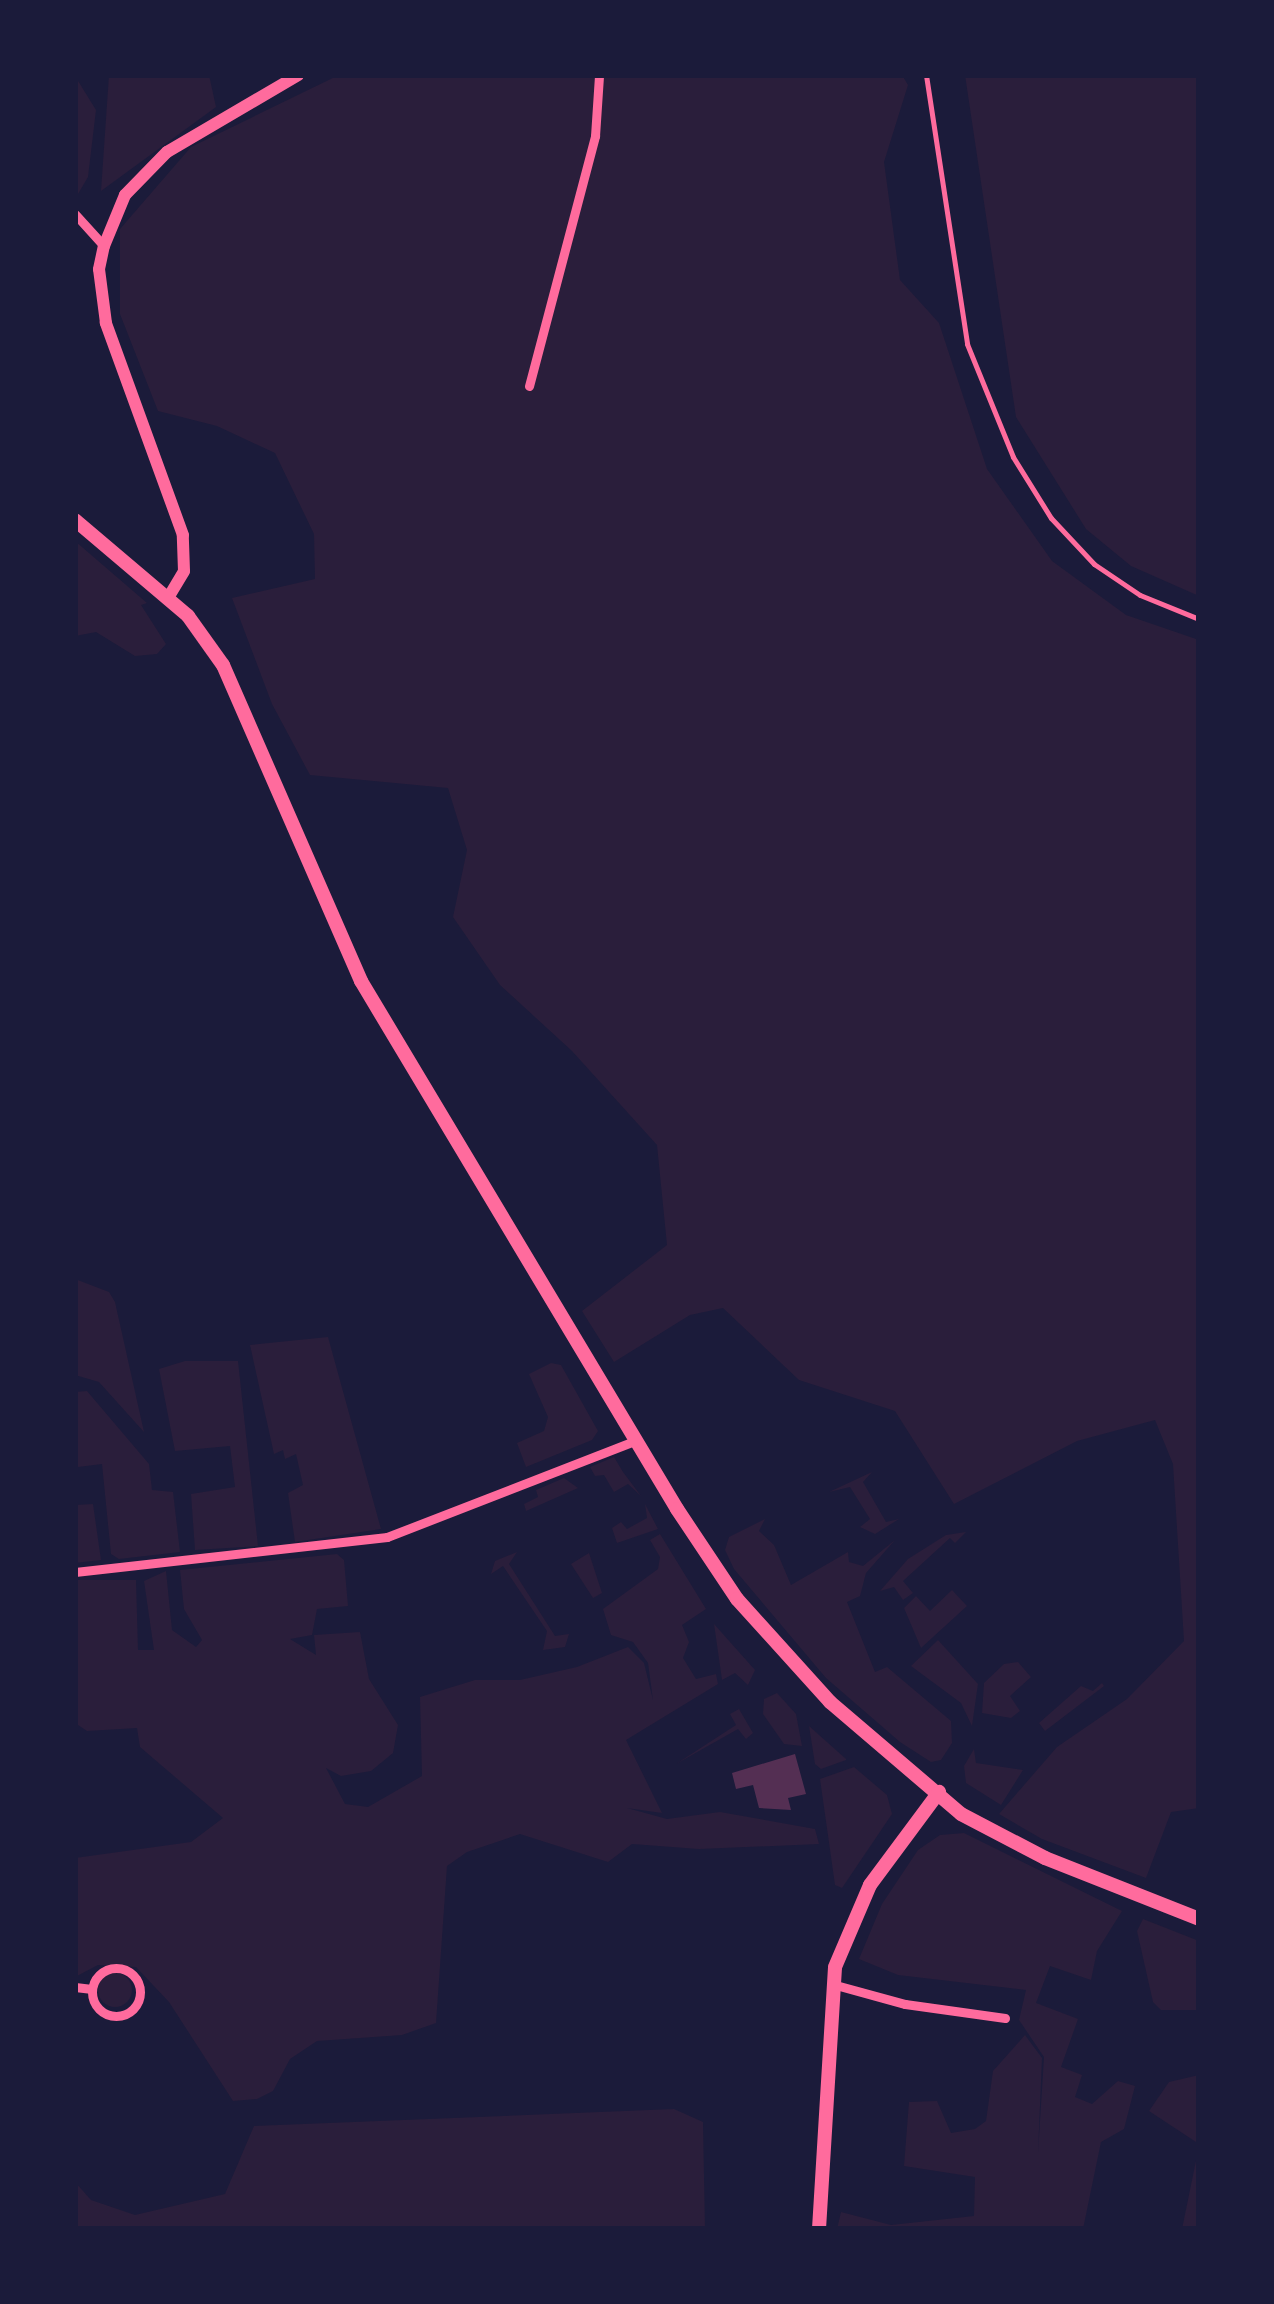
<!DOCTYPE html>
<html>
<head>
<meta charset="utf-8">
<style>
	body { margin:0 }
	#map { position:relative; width:1274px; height:2304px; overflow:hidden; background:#1b1b3a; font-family:"Sofia Sans Condensed",sans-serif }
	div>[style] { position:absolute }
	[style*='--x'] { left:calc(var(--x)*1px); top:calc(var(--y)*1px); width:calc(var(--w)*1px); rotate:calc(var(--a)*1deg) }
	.green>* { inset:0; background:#2a1e3b }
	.round { border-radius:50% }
	.building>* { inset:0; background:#542f53 }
	.service>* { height:5px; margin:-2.5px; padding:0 2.5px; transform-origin:2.5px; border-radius:2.5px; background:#ff6b9d }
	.minor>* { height:9px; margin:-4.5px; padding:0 4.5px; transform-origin:4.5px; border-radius:4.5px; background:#ff6b9d }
	.minor>.ring { margin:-4.5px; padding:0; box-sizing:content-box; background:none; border:9px solid #ff6b9d; border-radius:50% }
	.secondary>* { height:12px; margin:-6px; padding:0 6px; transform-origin:6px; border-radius:6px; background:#ff6b9d }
	.primary>* { height:14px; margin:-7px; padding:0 7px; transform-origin:7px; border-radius:7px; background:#ff6b9d }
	span { translate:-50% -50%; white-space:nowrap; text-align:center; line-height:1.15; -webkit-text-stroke:8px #1b1b3a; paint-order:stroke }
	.frame { position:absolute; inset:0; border:78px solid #1b1b3a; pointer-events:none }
</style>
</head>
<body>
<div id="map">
	<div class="green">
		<div style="clip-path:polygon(109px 75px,209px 75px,216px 107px,101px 191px)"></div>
		<div style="clip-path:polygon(339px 75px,902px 75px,908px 85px,884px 162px,900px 280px,939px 323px,987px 469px,1052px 561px,1126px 615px,1199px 640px,1199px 1808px,1171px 1812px,1146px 1878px,1042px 1839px,999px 1814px,1057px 1747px,1127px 1699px,1184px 1641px,1173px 1464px,1155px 1420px,1077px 1441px,954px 1504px,895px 1411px,799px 1380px,723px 1308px,690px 1315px,614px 1362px,582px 1311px,667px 1245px,657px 1145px,572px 1051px,500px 985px,453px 917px,467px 850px,448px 788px,310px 775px,272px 704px,232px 598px,315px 579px,314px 534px,275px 453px,217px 426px,158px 411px,120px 314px,120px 229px,191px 147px)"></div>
		<div style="clip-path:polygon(965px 75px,1199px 75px,1199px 596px,1131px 566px,1086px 529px,1016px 417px)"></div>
		<div style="clip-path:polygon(75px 76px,96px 110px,88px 177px,78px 194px)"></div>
		<div style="clip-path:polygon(75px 541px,147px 603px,141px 605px,166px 644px,157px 654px,135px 656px,96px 632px,75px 636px)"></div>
		<div style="clip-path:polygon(75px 1279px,109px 1292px,115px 1302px,144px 1432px,99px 1382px,75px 1375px)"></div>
		<div style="clip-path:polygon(328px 1337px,381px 1529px,295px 1542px,288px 1493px,303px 1485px,296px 1454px,285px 1459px,283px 1450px,274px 1454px,250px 1345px)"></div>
		<div style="clip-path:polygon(185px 1361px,238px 1361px,258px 1546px,195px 1550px,191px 1494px,235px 1487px,230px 1446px,175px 1451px,159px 1369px)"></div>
		<div style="clip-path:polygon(551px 1363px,561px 1365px,598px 1431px,592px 1440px,526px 1467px,517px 1443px,544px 1431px,548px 1417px,529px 1374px)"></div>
		<div style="clip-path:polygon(87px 1391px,149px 1464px,152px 1490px,173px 1492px,180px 1552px,119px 1559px,111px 1554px,102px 1464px,78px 1467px,75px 1475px,75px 1392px)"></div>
		<div style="clip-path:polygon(614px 1457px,623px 1472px,641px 1496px,628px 1484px,614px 1492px,604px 1475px,595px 1476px,590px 1467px)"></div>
		<div style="clip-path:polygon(872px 1472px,863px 1482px,886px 1522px,899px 1519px,875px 1534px,860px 1527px,870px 1519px,850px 1487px,829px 1492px)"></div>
		<div style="clip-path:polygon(564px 1478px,578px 1488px,526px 1511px,524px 1504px,538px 1497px,536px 1490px)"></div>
		<div style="clip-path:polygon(93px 1504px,101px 1560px,75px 1563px,75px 1505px)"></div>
		<div style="clip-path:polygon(645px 1504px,658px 1529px,617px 1543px,612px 1528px,621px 1522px,627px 1529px,647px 1518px)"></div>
		<div style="clip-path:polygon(765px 1519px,759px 1531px,774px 1545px,791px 1585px,848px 1552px,849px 1562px,863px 1566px,895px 1540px,866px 1573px,860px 1596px,847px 1602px,875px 1672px,887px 1667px,951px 1721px,952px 1743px,941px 1760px,931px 1762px,900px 1742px,826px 1678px,734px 1569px,725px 1550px,729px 1537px)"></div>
		<div style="clip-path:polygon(966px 1532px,955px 1543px,950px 1538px,903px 1581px,913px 1593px,903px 1600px,894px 1587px,880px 1591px,908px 1559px,946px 1535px)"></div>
		<div style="clip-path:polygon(660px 1534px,706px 1609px,682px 1625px,689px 1642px,683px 1658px,696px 1679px,716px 1674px,718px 1684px,626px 1740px,662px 1813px,627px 1808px,667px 1819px,720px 1812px,815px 1829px,819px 1844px,699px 1849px,632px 1844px,608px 1862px,520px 1834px,467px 1852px,447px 1866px,436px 2023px,402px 2035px,317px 2041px,290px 2059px,273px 2091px,257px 2099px,233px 2101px,169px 2002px,136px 1967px,98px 1965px,75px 1977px,75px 1858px,191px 1842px,223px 1818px,140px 1747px,137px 1728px,87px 1731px,75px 1723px,75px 1580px,136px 1580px,138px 1650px,154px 1650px,144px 1581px,166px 1571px,172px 1630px,196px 1647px,202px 1640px,184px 1609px,180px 1570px,337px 1554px,344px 1560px,348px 1606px,317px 1609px,312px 1635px,290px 1639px,316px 1655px,314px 1635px,360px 1632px,369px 1679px,398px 1725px,393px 1753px,371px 1771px,341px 1776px,326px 1768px,345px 1804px,368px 1807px,422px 1776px,420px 1697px,475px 1680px,520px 1680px,577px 1667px,628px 1647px,644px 1663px,653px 1700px,648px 1663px,633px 1642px,611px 1635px,603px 1609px,658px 1569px,660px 1557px,650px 1540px)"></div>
		<div style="clip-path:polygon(517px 1552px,509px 1564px,555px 1636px,569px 1634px,565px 1647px,543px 1650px,547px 1631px,503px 1566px,491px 1574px,495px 1561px)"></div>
		<div style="clip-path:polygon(589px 1553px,602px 1593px,593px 1598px,571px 1564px)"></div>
		<div style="clip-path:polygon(952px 1590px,967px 1606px,921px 1648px,904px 1608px,916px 1596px,930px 1611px)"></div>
		<div style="clip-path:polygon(714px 1624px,755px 1670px,748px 1685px,735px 1673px,722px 1680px)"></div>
		<div style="clip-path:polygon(938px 1640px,978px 1684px,972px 1726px,961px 1703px,911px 1666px)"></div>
		<div style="clip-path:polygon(1018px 1662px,1031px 1677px,1010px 1696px,1020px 1711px,1011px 1718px,982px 1713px,984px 1683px,1004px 1664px)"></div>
		<div style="clip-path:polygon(1102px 1683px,1104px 1686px,1045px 1731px,1039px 1723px,1081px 1686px,1093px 1691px)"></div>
		<div style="clip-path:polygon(777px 1693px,796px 1714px,802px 1746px,784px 1744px,763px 1714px,764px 1699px)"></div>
		<div style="clip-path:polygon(739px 1709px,753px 1733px,746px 1739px,738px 1729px,676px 1764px,736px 1725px,730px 1714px)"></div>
		<div style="clip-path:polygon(809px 1726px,846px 1759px,846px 1760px,821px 1769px,815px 1764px)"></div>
		<div style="clip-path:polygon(974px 1749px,976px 1763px,1023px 1770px,1001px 1805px,966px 1783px,964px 1766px)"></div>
		<div style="clip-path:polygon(854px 1767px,887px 1795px,892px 1814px,842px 1888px,835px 1885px,820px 1779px)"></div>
		<div style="clip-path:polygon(964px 1833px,1122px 1911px,1097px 1951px,1091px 1980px,1050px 1966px,1036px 2003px,1078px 2019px,1061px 2067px,1082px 2075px,1075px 2097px,1092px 2104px,1118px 2081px,1135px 2086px,1124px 2129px,1101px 2142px,1083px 2229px,837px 2229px,841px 2212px,891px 2225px,974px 2216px,975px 2177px,904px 2166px,909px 2102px,937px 2101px,951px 2133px,975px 2129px,986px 2121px,993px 2071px,1025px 2035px,1042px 2058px,1038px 2153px,1044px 2057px,1019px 2020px,1026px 1990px,898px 1975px,859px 1959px,882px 1904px,918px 1850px,940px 1835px)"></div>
		<div style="clip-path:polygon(1143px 1919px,1199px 1941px,1199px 2010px,1161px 2010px,1153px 2002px,1137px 1931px)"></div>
		<div class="round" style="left:98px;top:1973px;width:34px;height:34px"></div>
		<div style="clip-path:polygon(1199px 2075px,1199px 2144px,1149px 2111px,1169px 2082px)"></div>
		<div style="clip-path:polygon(674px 2109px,703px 2122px,705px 2229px,75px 2229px,75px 2182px,91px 2200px,135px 2215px,225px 2194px,254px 2126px)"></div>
		<div style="clip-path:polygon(1199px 2146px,1199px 2229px,1182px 2229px)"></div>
	</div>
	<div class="building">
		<div style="clip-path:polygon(795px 1754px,806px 1794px,788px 1798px,791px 1810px,759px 1808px,753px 1785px,736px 1789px,732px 1773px)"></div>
	</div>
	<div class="service">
		<div style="--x:926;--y:75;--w:272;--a:81.3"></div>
		<div style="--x:967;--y:344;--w:122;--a:67.8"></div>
		<div style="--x:1013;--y:457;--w:72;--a:58.1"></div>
		<div style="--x:1051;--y:518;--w:63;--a:46.9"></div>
		<div style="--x:1094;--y:564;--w:55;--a:34"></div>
		<div style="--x:1140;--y:595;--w:64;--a:22.1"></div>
	</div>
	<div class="minor">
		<div style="--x:75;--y:214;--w:43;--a:47.8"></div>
		<div style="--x:529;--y:386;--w:259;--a:-75.2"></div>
		<div style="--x:595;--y:136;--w:61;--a:-86.2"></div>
		<div style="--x:75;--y:1572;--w:314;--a:-6.4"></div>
		<div style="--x:387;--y:1537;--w:266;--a:-21.2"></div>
		<div class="ring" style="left:92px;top:1968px;width:39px;height:39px"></div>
		<div style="--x:832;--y:1984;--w:76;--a:15.3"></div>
		<div style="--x:905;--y:2004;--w:101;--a:8"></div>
		<div style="--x:75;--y:1987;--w:17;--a:7"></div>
	</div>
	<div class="secondary">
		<div style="--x:168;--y:598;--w:31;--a:-59"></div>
		<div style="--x:184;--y:571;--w:36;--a:-92"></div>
		<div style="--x:183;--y:535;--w:226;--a:-110"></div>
		<div style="--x:106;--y:323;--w:54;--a:-97.4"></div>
		<div style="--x:99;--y:269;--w:24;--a:-78"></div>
		<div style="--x:104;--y:246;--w:55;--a:-67.6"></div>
		<div style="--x:125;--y:195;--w:60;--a:-45.7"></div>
		<div style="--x:167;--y:152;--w:152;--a:-30.4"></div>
	</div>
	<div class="primary">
		<div style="--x:75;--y:520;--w:148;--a:40.3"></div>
		<div style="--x:188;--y:616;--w:60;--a:54.5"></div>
		<div style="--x:223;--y:665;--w:345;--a:66.4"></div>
		<div style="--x:361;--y:981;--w:615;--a:59.1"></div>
		<div style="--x:677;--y:1509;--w:108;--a:56.3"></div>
		<div style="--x:737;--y:1599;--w:139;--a:47.9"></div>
		<div style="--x:830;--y:1702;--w:172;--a:40.5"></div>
		<div style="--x:961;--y:1814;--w:95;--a:27.6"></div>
		<div style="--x:1045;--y:1858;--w:166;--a:21.6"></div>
		<div style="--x:819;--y:2229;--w:262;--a:-86.5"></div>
		<div style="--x:835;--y:1967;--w:89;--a:-66.9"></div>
		<div style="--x:870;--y:1885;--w:116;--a:-53.4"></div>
	</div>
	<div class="frame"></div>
</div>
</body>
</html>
